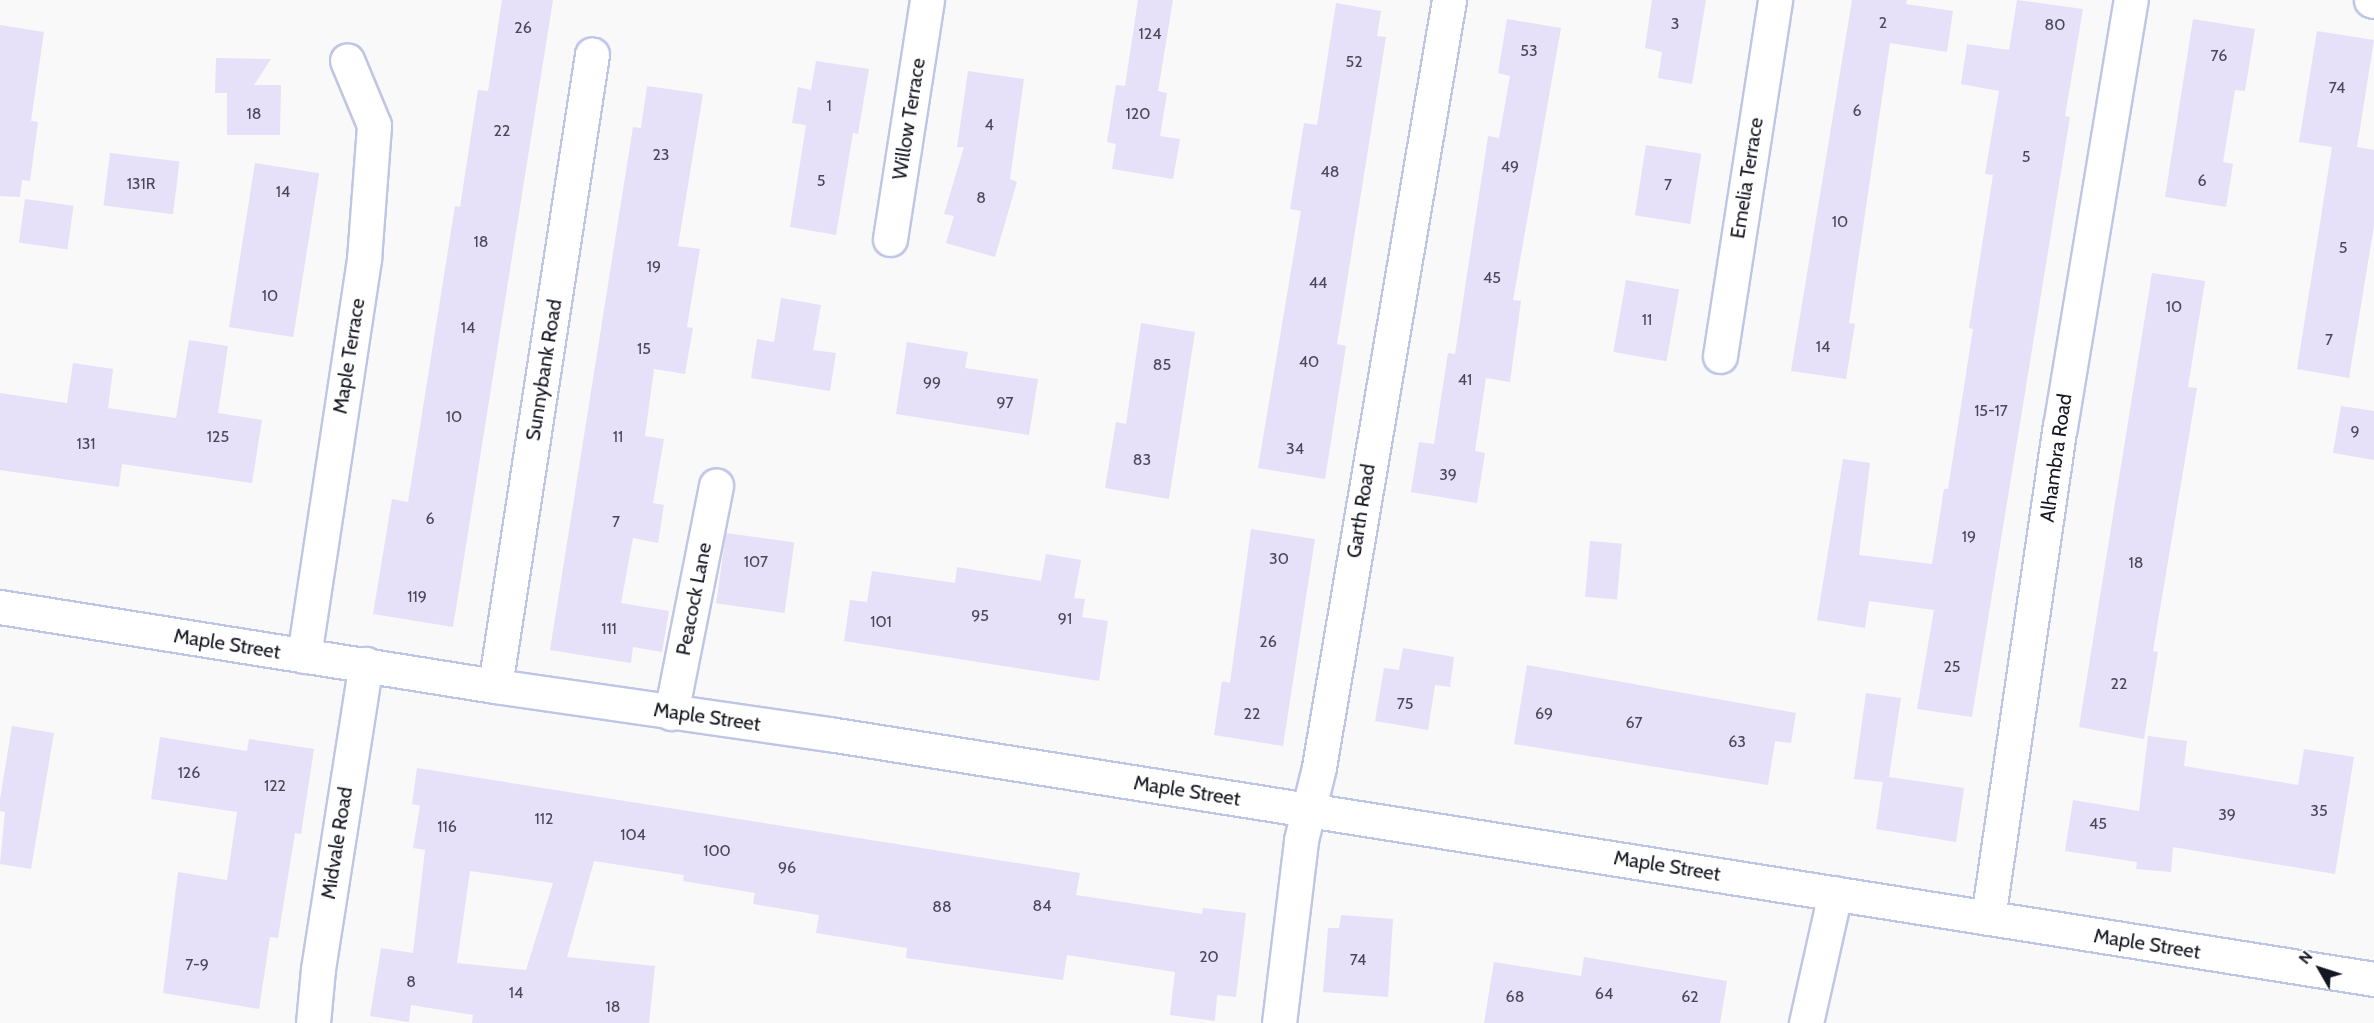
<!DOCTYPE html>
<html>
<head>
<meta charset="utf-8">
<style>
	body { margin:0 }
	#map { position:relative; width:2374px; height:1023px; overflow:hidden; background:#f9f9f9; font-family:Cabin,sans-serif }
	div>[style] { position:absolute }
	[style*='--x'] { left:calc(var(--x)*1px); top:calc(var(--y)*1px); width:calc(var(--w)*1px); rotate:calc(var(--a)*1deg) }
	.building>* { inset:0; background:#e6e0f9; transform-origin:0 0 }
	.roads { filter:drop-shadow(2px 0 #bfc5e5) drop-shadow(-2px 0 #bfc5e5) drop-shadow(0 2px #bfc5e5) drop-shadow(0 -2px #bfc5e5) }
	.street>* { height:33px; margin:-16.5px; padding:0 16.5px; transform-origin:16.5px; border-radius:16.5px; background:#fff }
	span { translate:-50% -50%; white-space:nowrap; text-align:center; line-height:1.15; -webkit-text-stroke:4.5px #fff; paint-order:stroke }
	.number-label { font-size:16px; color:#484857 }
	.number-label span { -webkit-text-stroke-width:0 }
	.street-label { font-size:20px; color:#141621 }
	.north { position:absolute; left:2290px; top:939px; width:60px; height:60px; -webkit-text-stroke:4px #fff; paint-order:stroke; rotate:309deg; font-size:16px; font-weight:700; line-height:24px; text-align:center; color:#141621 }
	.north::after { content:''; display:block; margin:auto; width:21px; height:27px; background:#141621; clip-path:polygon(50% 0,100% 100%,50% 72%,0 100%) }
</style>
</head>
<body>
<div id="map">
	<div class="building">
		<div style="clip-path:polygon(502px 0,553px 0,453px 627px,373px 614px,392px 499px,408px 502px,455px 206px,460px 207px,478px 90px,488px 91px)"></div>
		<div style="clip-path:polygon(1138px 0,1173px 0,1158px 91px,1167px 93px,1160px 136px,1180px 139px,1173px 179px,1112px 169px,1116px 144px,1107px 142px,1116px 85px,1125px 86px)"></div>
		<div style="clip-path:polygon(1652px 0,1706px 0,1692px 84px,1658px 78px,1662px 52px,1645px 48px)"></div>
		<div style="clip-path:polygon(1852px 0,1907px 0,1906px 4px,1953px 11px,1947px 52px,1890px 43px,1849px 323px,1855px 324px,1846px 379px,1791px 371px)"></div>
		<div style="clip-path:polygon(2017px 0,2083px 9px,2065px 116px,2070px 117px,1972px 717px,1917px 709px,1934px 610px,1869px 601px,1865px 628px,1817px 620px,1843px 459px,1870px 463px,1859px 555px,1932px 564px,1944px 489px,1948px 489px,1973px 329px,1969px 328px,1993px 175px,1985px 174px,1999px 91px,1961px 84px,1967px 44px,2009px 50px)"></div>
		<div style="clip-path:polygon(1336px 3px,1381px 11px,1377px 36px,1386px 37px,1337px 344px,1346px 346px,1325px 479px,1258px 468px,1301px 211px,1290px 209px,1304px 123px,1317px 125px)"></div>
		<div style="clip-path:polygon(1507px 19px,1561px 28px,1513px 300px,1521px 301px,1510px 382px,1486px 378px,1475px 451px,1485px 453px,1477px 503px,1411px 492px,1419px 442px,1434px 444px,1448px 353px,1455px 354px,1488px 136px,1499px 138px,1510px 76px,1498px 73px)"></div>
		<div style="clip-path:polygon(2193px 19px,2255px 29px,2245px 91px,2235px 90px,2223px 162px,2233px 164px,2226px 207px,2165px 197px)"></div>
		<div style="clip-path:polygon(0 25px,44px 32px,31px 121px,38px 122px,30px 181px,22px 180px,20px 197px,0 196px)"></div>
		<div style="clip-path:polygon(2317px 31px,2374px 40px,2357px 147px,2374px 150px,2374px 226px,2349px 378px,2297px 369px,2332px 147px,2299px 142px)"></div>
		<div style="clip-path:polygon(216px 58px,271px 59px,254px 85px,281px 85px,280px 135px,227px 135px,227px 93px,215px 93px)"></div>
		<div style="clip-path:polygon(816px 61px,869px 69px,858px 134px,853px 133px,836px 235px,790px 227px,806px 125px,792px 123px,798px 87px,811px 90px)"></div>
		<div style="clip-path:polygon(968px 71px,1024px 79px,1010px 179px,1017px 182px,995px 257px,946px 243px,954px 216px,944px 214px,964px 147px,957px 147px)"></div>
		<div style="clip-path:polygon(647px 86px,703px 94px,678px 246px,700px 249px,687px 327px,693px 328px,685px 374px,654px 369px,645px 436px,664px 439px,653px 503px,664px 505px,658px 543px,633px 538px,621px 603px,669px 611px,662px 652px,633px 647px,631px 663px,550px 650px,633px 127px,641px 128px)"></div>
		<div style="left:1646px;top:145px;width:56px;height:71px;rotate:9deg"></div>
		<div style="left:110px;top:153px;width:70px;height:53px;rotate:7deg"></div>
		<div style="left:255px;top:163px;width:65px;height:166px;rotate:9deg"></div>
		<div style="left:25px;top:199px;width:49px;height:44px;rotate:8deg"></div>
		<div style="clip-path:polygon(2152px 273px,2205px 281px,2188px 387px,2197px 388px,2153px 651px,2158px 652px,2144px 739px,2079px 727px)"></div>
		<div style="left:1626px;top:280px;width:54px;height:73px;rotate:10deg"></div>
		<div style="clip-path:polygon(781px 298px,821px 305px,813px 350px,836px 353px,830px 391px,751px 378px,757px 339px,774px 342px)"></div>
		<div style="clip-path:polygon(1141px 323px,1195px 332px,1169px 499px,1105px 488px,1116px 422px,1126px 424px)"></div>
		<div style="clip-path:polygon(189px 340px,228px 346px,218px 413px,262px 420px,252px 483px,122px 464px,119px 487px,0 470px,0 393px,67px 403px,73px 363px,113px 369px,108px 408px,176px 418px)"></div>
		<div style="clip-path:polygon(907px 342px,968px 352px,965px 368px,1038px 379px,1029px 435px,896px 414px)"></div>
		<div style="clip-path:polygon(2341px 406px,2374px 411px,2374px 460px,2333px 453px)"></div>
		<div style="clip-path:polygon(1251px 529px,1315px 539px,1283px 746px,1214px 735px,1222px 681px,1230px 683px)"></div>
		<div style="left:726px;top:533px;width:69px;height:71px;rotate:8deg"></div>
		<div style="left:1590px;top:541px;width:32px;height:56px;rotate:5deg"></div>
		<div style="clip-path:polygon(1046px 554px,1081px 560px,1074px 598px,1085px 599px,1082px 617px,1108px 621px,1099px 681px,844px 641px,850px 600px,867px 602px,872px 571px,955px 583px,957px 567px,1041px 581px)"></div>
		<div style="clip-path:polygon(1403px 648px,1454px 657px,1450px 687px,1435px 685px,1428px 730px,1375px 721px,1384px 668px,1399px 670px)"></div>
		<div style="clip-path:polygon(1527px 665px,1796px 713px,1791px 743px,1775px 741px,1768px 785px,1514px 744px)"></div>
		<div style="clip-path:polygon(1866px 693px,1901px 698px,1889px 777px,1964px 788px,1956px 842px,1876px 829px,1883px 782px,1854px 779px)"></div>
		<div style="clip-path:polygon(12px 726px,54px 733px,31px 869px,0 864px,5px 812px,0 811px,0 799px)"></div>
		<div style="clip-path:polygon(2148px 736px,2187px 741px,2184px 766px,2298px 785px,2304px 749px,2354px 757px,2335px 874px,2173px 847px,2171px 872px,2136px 869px,2137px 862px,2065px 851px,2073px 800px,2139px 811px)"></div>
		<div style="clip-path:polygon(160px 737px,247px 751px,249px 739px,314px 749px,301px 834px,295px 833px,278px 938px,270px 937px,259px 1009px,163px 993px,178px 872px,227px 880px,237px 812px,151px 799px)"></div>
		<div style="clip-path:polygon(evenodd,417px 768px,1080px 873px,1076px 895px,1202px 914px,1203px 908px,1246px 913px,1236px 997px,1217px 995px,1215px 1021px,1170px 1015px,1175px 972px,1067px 955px,1063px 980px,906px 958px,907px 948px,816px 933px,819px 915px,753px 904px,755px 893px,683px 881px,684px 875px,594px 861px,567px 957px,655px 966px,649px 1023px,472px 1023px,473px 1015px,411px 1005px,409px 1022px,370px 1016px,381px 948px,413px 953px,425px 850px,413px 848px,420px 806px,412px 804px,417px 768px,470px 871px,553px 883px,526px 970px,457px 963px,470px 871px)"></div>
		<div style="clip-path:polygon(1341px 915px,1393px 919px,1388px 997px,1323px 992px,1328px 928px,1339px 928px)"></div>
		<div style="clip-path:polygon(1584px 957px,1727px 981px,1720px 1023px,1484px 1023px,1494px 962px,1581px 976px)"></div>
	</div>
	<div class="roads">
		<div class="street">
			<div style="--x:2371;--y:0;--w:3;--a:18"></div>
			<div style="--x:890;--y:239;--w:242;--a:-81.2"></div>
			<div style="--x:1720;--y:356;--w:360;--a:-81.2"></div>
			<div style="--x:0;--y:607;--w:501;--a:9.07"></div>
			<div style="--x:495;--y:686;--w:337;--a:8.2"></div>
			<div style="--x:829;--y:734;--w:1564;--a:9.01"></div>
			<div style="--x:304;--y:656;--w:402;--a:-81.4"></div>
			<div style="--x:364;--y:259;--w:134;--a:-85.7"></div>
			<div style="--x:374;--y:125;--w:70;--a:-112.6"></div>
			<div style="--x:495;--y:686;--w:639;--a:-81.27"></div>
			<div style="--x:671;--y:713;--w:232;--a:-78.8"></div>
			<div style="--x:1988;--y:918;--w:496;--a:-81.7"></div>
			<div style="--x:2060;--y:427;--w:433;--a:-80.6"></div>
			<div style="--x:313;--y:1023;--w:54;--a:-84.7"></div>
			<div style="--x:318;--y:969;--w:309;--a:-81.1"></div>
			<div style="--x:1279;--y:1023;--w:184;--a:-83.1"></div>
			<div style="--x:1301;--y:840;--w:75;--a:-76.1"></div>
			<div style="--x:1319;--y:767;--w:778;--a:-80.38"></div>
			<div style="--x:1806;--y:1023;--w:133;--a:-77.4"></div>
		</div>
	</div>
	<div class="number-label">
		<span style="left:1883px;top:23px">2</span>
		<span style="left:1675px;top:24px">3</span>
		<span style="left:2055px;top:25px">80</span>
		<span style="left:523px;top:28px">26</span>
		<span style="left:1150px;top:34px">124</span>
		<span style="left:1529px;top:51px">53</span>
		<span style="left:2219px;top:56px">76</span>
		<span style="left:1354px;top:62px">52</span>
		<span style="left:2337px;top:88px">74</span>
		<span style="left:829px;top:106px">1</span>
		<span style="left:1857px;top:111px">6</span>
		<span style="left:254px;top:114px">18</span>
		<span style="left:1138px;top:114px">120</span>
		<span style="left:989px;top:125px">4</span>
		<span style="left:502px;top:131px">22</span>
		<span style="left:661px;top:155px">23</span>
		<span style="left:2026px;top:157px">5</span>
		<span style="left:1510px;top:167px">49</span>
		<span style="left:1330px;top:172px">48</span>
		<span style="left:821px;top:181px">5</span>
		<span style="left:2202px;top:181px">6</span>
		<span style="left:141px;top:184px">131R</span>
		<span style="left:1668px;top:185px">7</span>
		<span style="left:283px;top:192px">14</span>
		<span style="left:981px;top:198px">8</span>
		<span style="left:1840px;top:222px">10</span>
		<span style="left:481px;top:242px">18</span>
		<span style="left:2343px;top:248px">5</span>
		<span style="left:654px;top:267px">19</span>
		<span style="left:1492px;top:278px">45</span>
		<span style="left:1318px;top:283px">44</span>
		<span style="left:270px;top:296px">10</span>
		<span style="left:2174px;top:307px">10</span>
		<span style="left:1647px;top:320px">11</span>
		<span style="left:468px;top:328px">14</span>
		<span style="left:2329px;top:340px">7</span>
		<span style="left:1823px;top:347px">14</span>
		<span style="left:644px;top:349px">15</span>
		<span style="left:1309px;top:362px">40</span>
		<span style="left:1162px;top:365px">85</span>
		<span style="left:1465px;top:380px">41</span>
		<span style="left:932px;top:383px">99</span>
		<span style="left:1005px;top:403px">97</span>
		<span style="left:1991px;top:411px">15-17</span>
		<span style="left:454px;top:417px">10</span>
		<span style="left:2355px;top:432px">9</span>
		<span style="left:218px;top:437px">125</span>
		<span style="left:618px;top:437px">11</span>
		<span style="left:86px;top:444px">131</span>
		<span style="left:1295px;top:449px">34</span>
		<span style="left:1142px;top:460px">83</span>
		<span style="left:1448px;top:475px">39</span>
		<span style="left:430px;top:519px">6</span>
		<span style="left:616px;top:522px">7</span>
		<span style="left:1969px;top:537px">19</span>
		<span style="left:1279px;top:559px">30</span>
		<span style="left:756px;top:562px">107</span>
		<span style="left:2136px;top:563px">18</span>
		<span style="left:417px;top:597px">119</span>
		<span style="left:980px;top:616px">95</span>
		<span style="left:1065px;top:619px">91</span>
		<span style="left:881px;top:622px">101</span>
		<span style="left:609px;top:629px">111</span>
		<span style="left:1268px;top:642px">26</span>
		<span style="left:1952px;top:667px">25</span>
		<span style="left:2119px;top:684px">22</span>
		<span style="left:1405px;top:704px">75</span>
		<span style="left:1252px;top:714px">22</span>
		<span style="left:1544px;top:714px">69</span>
		<span style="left:1634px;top:723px">67</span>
		<span style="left:1737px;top:742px">63</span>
		<span style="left:189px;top:773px">126</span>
		<span style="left:275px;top:786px">122</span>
		<span style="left:2319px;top:811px">35</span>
		<span style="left:2227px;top:815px">39</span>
		<span style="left:544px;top:819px">112</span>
		<span style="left:2098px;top:824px">45</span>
		<span style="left:447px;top:827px">116</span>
		<span style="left:633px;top:835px">104</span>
		<span style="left:717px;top:851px">100</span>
		<span style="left:787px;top:868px">96</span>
		<span style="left:1042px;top:906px">84</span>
		<span style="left:942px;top:907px">88</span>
		<span style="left:1209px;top:957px">20</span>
		<span style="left:1358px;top:960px">74</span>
		<span style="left:197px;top:965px">7-9</span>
		<span style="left:411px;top:982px">8</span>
		<span style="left:516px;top:993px">14</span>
		<span style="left:1604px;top:994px">64</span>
		<span style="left:1515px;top:997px">68</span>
		<span style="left:1690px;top:997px">62</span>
		<span style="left:613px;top:1007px">18</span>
	</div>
	<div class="street-label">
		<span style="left:909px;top:119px;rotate:-81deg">Willow Terrace</span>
		<span style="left:1747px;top:178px;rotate:-81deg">Emelia Terrace</span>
		<span style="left:349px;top:356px;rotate:-81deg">Maple Terrace</span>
		<span style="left:544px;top:370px;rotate:-81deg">Sunnybank Road</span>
		<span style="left:2056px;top:458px;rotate:-82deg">Alhambra Road</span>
		<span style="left:1361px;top:511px;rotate:-81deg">Garth Road</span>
		<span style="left:694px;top:599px;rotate:-79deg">Peacock Lane</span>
		<span style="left:227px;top:644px;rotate:9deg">Maple Street</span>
		<span style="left:707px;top:717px;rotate:8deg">Maple Street</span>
		<span style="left:1187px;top:791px;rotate:9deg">Maple Street</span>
		<span style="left:337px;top:843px;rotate:-81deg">Midvale Road</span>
		<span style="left:1667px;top:866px;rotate:9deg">Maple Street</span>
		<span style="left:2147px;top:944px;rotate:9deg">Maple Street</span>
	</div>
	<div class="north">N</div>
</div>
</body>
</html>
